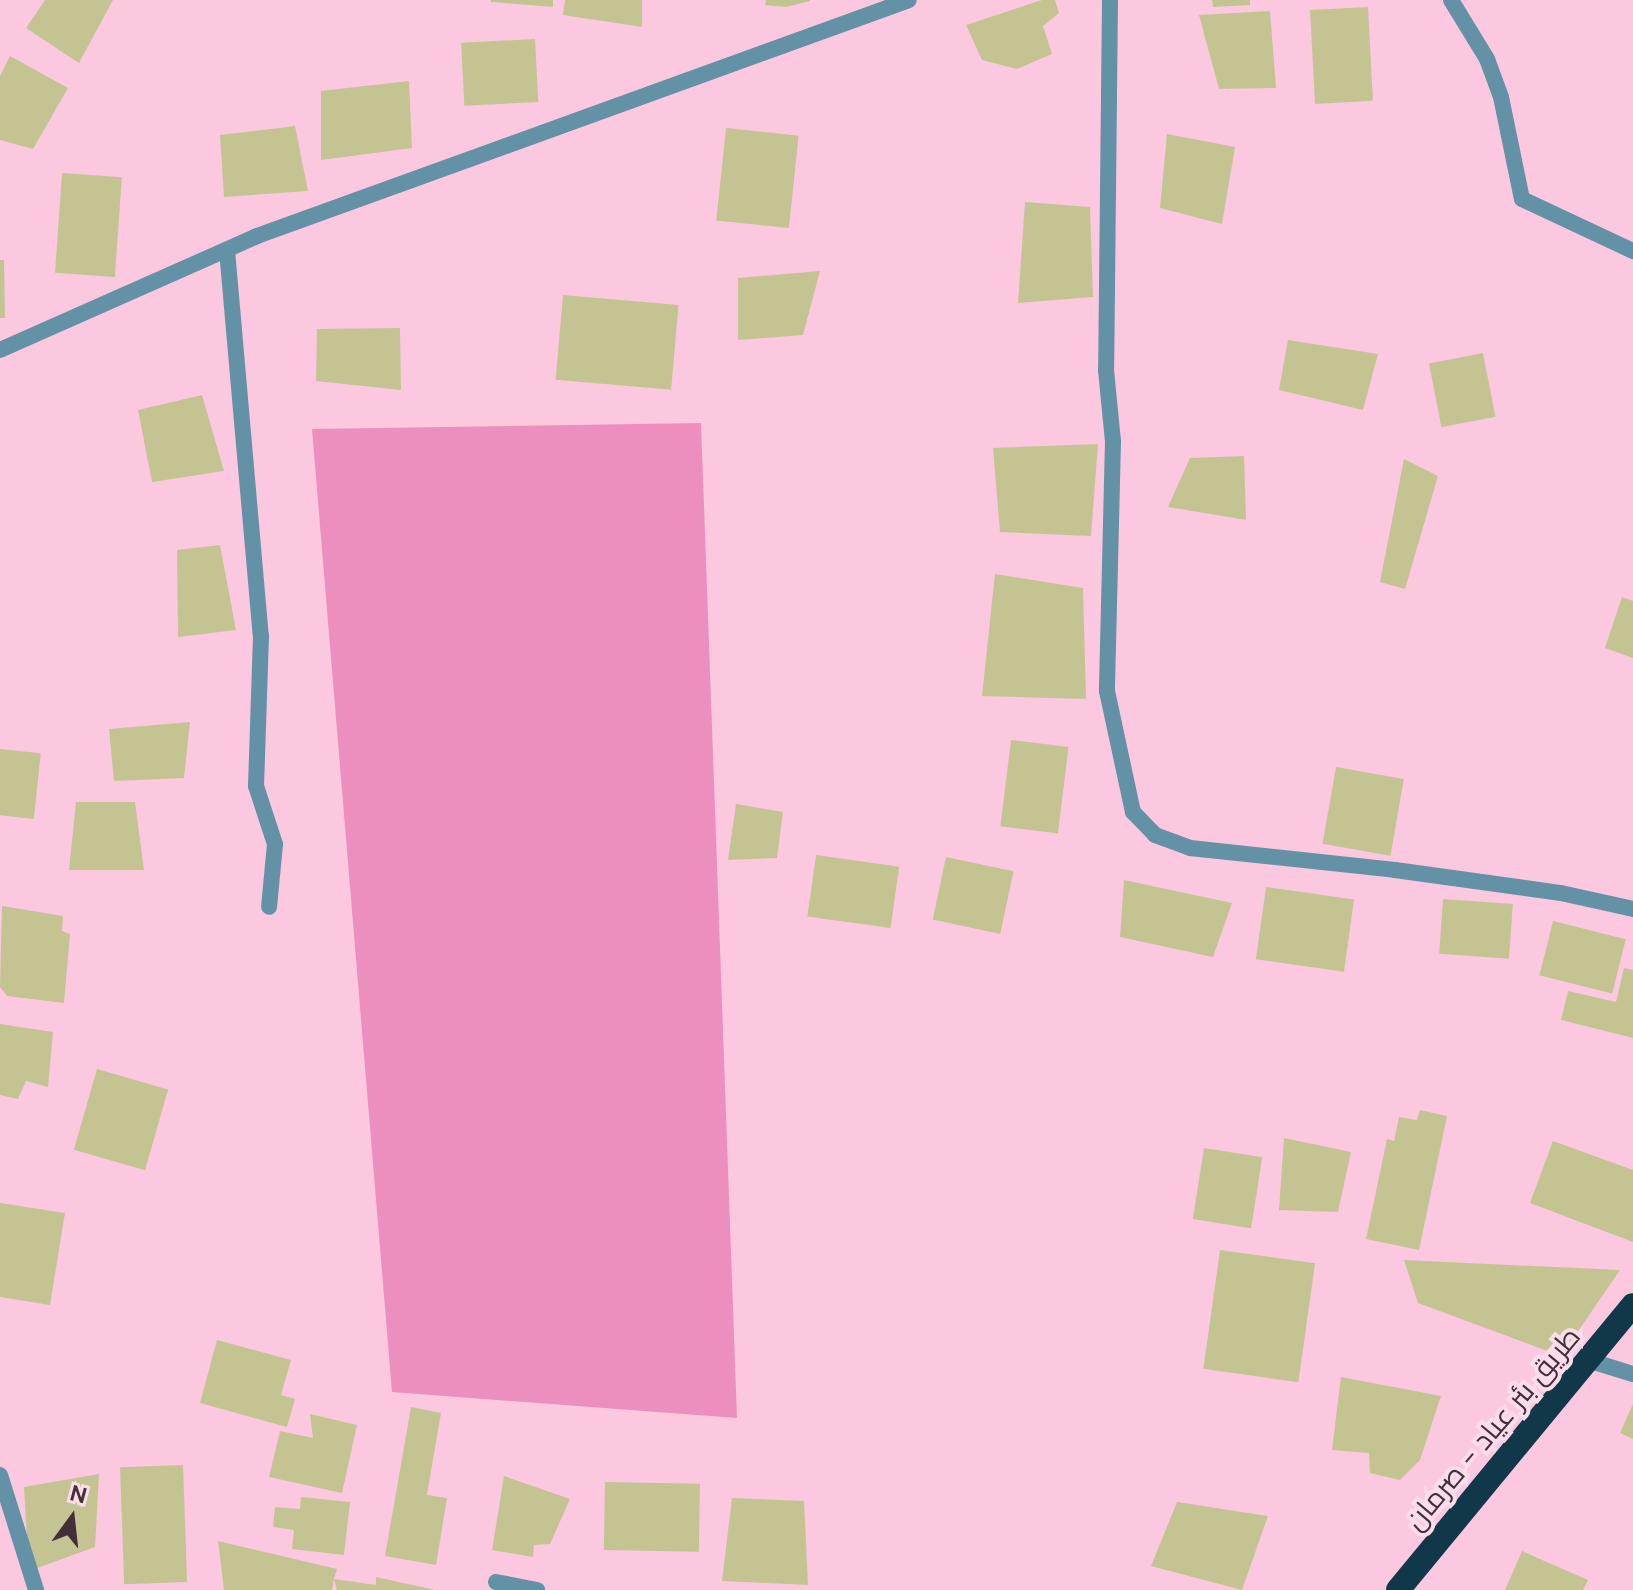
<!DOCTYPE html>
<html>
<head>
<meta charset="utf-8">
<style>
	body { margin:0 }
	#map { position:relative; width:1633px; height:1590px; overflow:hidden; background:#fbc8e0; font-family:"DM Sans",Cairo,sans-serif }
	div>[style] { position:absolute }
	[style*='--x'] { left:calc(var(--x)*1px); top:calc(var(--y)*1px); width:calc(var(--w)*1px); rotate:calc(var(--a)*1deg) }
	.green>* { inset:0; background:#ec8fbf }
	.building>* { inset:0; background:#c4c493; transform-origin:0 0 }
	.street>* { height:16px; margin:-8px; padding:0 8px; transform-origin:8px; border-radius:8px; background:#6391a6 }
	.highway>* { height:24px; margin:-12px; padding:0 12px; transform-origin:12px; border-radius:12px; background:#103848 }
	span { translate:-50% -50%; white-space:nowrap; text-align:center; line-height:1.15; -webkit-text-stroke:8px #fbdcea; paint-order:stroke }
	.street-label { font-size:28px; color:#432f39 }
	.north { position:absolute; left:32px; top:1478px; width:80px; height:80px; -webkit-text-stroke:6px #fbdcea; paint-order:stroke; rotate:15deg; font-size:22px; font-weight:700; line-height:32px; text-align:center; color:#432f39 }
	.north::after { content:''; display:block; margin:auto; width:28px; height:36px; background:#432f39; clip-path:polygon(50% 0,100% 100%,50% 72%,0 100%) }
</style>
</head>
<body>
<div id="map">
	<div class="green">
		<div style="clip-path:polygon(701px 423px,737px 1418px,392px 1392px,312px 429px)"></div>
	</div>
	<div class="building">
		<div style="clip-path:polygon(45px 0,113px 0,79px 63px,26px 28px)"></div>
		<div style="clip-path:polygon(491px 0,553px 0,553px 7px,491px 2px)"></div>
		<div style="clip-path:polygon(565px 0,642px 0,642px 27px,563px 15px)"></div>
		<div style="clip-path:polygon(766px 0,810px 0,810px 1px,786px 7px,765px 5px)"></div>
		<div style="clip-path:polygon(1042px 0,1055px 0,1059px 13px,1043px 26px,1052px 54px,1017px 69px,982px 60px,966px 25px)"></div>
		<div style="clip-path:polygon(1212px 0,1250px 0,1250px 5px,1213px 7px)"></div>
		<div style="left:1368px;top:7px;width:94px;height:58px;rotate:87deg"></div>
		<div style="clip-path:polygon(1270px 11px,1276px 88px,1219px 89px,1199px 15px)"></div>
		<div style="left:535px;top:39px;width:63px;height:74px;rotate:87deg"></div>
		<div style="clip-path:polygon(10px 56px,68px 88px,33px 149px,0 140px,0 76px)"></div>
		<div style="clip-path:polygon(409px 81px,412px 148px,321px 160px,321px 91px)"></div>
		<div style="clip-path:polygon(295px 126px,308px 191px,224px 197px,220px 135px)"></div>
		<div style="left:726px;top:128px;width:73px;height:93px;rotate:6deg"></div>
		<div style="clip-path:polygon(1167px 134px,1235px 147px,1222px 224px,1160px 208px)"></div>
		<div style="left:62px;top:173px;width:60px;height:100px;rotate:4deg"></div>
		<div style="clip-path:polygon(1025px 202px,1090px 207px,1093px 297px,1018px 303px)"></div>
		<div style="clip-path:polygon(0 260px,4px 260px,5px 318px,0 318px)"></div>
		<div style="clip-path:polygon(820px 271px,803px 335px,738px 340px,738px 278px)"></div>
		<div style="left:563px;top:295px;width:116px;height:85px;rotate:5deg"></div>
		<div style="clip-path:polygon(400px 328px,401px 390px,316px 381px,317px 329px)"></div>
		<div style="clip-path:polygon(1288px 340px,1378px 354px,1363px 410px,1279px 390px)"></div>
		<div style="left:1483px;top:353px;width:65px;height:55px;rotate:79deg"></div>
		<div style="clip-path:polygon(202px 395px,224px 471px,152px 482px,138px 410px)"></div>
		<div style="clip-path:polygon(1098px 444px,1091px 536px,1000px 532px,993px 448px)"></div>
		<div style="clip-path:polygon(1244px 456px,1246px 520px,1168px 507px,1190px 458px)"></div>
		<div style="clip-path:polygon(1404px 459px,1438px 476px,1405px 589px,1380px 582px)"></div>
		<div style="clip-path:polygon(220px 545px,236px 630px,178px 637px,177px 550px)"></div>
		<div style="clip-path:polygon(995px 574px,1083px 588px,1086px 699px,982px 696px)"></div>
		<div style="clip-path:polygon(1622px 597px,1633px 601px,1633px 658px,1605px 648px)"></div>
		<div style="clip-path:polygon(190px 722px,184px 778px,114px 781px,109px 729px)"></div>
		<div style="left:1011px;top:740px;width:58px;height:87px;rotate:7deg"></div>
		<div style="left:0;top:749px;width:41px;height:66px;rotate:6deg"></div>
		<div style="left:1336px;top:767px;width:69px;height:78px;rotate:10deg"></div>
		<div style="clip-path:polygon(76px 802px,135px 802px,144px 870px,69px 870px)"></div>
		<div style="clip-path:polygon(736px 804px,783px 812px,777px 858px,728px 860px)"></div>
		<div style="left:816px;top:855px;width:84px;height:62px;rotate:8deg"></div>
		<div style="left:946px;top:857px;width:69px;height:64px;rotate:12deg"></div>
		<div style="clip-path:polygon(1124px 880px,1232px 903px,1213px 957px,1120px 937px)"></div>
		<div style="left:1266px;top:887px;width:89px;height:73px;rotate:8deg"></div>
		<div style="left:1443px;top:899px;width:70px;height:55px;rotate:4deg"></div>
		<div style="clip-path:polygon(2px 906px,63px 916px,62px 931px,70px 934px,64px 1003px,7px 996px,0 987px)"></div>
		<div style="left:1553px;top:921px;width:75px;height:56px;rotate:14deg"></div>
		<div style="clip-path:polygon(1624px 968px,1633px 970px,1633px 1038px,1561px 1020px,1568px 991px,1616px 1002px)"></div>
		<div style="clip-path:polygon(0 1024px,53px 1032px,48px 1087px,26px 1081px,18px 1099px,0 1095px)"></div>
		<div style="left:97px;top:1069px;width:74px;height:84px;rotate:16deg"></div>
		<div style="clip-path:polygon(1420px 1110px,1447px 1116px,1419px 1250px,1366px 1239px,1387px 1139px,1394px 1141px,1399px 1117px,1417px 1120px)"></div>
		<div style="clip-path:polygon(1284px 1138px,1351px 1152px,1338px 1212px,1279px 1210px)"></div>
		<div style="clip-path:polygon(1553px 1141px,1633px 1170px,1633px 1242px,1530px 1203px)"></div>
		<div style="left:1204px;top:1148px;width:59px;height:72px;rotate:9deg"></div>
		<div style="clip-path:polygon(0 1203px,65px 1213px,50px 1305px,0 1297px)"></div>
		<div style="left:1220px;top:1250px;width:96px;height:120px;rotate:8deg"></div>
		<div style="clip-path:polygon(1404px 1260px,1620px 1270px,1561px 1356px,1418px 1303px)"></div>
		<div style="clip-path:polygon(217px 1340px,291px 1360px,281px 1395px,295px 1399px,287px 1427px,200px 1403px)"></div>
		<div style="clip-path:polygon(1341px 1377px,1441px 1396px,1420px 1460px,1400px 1480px,1370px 1473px,1369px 1453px,1332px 1450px)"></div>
		<div style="clip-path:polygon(1633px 1404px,1633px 1439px,1620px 1433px)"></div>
		<div style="clip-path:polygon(411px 1407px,441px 1413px,427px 1495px,447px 1498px,436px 1565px,385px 1556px)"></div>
		<div style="clip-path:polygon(310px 1414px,357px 1425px,342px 1493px,269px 1477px,280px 1431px,313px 1438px)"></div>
		<div style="left:183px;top:1465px;width:117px;height:63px;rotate:88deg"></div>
		<div style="clip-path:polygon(99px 1474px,95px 1547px,29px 1571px,24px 1487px)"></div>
		<div style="clip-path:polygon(504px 1476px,570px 1499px,550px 1544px,534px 1545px,533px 1557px,492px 1550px)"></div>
		<div style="left:605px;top:1482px;width:95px;height:68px;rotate:1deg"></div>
		<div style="clip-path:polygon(301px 1497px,350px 1502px,344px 1555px,292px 1549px,294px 1530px,273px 1527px,275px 1507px,300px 1509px)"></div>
		<div style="clip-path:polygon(732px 1498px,804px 1501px,808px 1585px,722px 1581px)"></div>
		<div style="clip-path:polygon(1177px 1502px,1268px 1516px,1242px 1590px,1151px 1566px)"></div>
		<div style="clip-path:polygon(218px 1541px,337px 1569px,334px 1579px,376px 1585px,376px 1577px,435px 1590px,337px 1590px,334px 1579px,332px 1590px,224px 1590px)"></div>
		<div style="clip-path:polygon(1522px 1551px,1588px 1580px,1583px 1590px,1505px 1590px)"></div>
	</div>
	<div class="street">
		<div style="--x:1110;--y:0;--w:370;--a:90.6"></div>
		<div style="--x:1106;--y:370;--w:71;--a:84.4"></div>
		<div style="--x:1113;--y:441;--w:250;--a:91.4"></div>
		<div style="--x:1107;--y:691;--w:124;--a:77.9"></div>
		<div style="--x:1133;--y:812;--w:32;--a:46"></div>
		<div style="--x:1155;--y:835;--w:37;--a:20"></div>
		<div style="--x:1190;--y:848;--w:206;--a:6.1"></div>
		<div style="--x:1395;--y:870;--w:168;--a:7.9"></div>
		<div style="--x:1561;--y:893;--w:74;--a:12.5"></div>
		<div style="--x:1451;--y:0;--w:69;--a:58.6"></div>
		<div style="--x:1487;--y:59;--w:40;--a:69.8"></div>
		<div style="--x:1501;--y:97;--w:104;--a:78.4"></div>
		<div style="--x:1522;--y:199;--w:123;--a:25.1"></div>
		<div style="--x:227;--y:250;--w:387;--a:85"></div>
		<div style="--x:261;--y:636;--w:150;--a:91.9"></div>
		<div style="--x:256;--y:786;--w:61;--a:71.9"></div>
		<div style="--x:275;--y:844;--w:63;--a:95.4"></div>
		<div style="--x:0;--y:350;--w:281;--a:-23.9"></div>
		<div style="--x:257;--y:236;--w:693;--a:-19.9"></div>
		<div style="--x:1591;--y:1361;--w:44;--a:17.2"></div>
		<div style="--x:0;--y:1475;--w:121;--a:72.6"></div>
		<div style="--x:496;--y:1582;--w:42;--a:11"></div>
	</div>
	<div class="highway">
		<div style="--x:1398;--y:1590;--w:369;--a:-50.5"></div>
	</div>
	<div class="street-label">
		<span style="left:1493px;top:1429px;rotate:-50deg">طريق بئر عياد - صرمان</span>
	</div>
	<div class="north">N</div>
</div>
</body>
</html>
